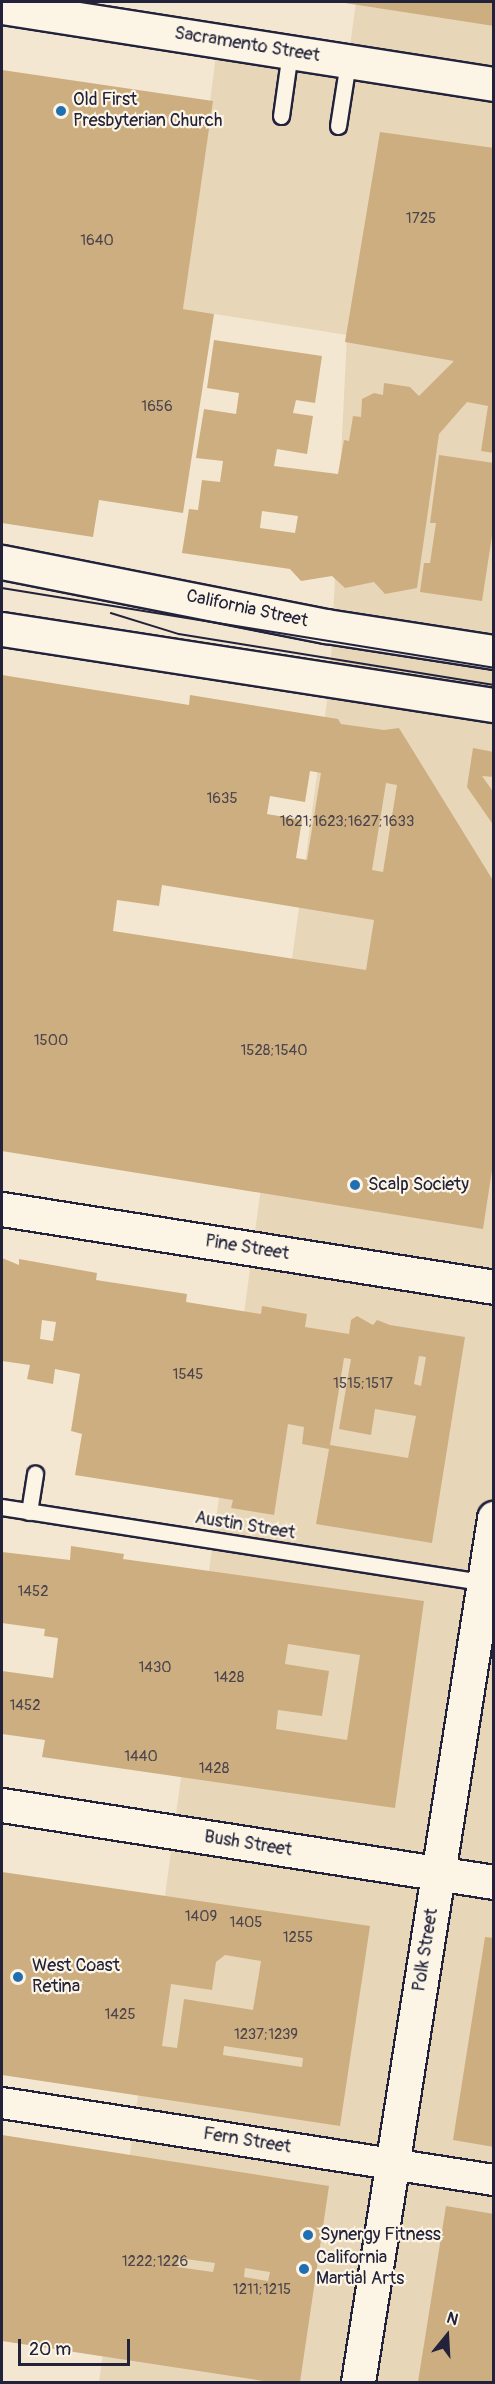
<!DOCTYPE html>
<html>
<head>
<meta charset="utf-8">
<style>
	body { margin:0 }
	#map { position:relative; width:495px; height:2384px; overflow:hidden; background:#f3e7d1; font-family:Pangolin,sans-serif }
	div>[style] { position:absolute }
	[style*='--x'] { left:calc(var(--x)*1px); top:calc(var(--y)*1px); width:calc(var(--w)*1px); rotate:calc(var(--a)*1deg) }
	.built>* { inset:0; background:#e8d6b9 }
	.building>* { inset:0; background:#cdae81 }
	.roads { filter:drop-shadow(2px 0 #22223b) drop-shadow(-2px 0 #22223b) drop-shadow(0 2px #22223b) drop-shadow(0 -2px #22223b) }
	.lane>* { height:15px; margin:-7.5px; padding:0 7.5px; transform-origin:7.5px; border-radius:7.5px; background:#fcf5e5 }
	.street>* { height:30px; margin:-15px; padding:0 15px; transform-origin:15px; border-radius:15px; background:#fcf5e5 }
	.secondary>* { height:33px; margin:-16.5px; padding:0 16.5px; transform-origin:16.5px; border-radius:16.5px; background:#fcf5e5 }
	.tram>* { height:1.5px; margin:-0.75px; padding:0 0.75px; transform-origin:0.75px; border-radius:0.75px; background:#22223b }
	.dots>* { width:16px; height:16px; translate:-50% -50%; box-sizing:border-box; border:3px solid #fcf5e5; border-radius:50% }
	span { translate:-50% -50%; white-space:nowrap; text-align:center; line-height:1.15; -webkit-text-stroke:4.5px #fcf5e5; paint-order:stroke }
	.number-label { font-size:15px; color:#4d454c }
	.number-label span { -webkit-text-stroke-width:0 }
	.street-label { font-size:18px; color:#22223b }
	.poi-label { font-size:18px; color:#22223b }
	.left { translate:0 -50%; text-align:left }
	.frame { position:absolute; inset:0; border:3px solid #22223b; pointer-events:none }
	.north { position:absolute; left:417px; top:2306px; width:60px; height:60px; -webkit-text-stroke:4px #fcf5e5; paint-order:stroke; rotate:18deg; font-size:16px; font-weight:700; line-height:24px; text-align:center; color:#22223b }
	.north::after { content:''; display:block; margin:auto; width:21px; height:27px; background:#22223b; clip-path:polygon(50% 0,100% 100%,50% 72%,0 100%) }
	.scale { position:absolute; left:18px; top:2339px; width:112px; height:27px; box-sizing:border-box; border:3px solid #22223b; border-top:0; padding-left:8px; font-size:18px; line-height:21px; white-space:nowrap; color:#22223b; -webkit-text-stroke:4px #fcf5e5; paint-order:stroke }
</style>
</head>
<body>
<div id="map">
	<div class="built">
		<div style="clip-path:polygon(356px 2px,493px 2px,493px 2382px,99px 2382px,330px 679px,347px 335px,183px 309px,218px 40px,348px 61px)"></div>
	</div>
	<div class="building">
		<div style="clip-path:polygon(345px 2px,494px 2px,494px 26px,345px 3px)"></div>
		<div style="clip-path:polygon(2px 70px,213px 101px,183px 309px,214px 314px,183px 513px,99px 500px,93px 537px,2px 523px)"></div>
		<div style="clip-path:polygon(evenodd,380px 132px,494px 148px,494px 453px,481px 451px,488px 406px,467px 402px,439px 434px,417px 588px,385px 594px,374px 582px,345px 588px,332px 576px,301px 581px,290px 569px,182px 553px,189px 509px,198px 510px,202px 480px,220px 482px,223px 461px,196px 458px,204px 409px,236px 414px,239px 393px,207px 388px,214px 340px,322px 356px,315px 403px,296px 400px,293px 413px,313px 416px,307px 454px,277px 449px,274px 466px,338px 474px,344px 440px,349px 441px,353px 416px,361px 417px,362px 399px,374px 393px,383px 395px,384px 383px,410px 387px,419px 396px,454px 361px,345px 342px,380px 132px,262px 511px,298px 516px,295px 533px,260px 528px,262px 511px)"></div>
		<div style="clip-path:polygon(439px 455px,494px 463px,494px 523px,482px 601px,420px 592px,424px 563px,430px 563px,436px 523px,430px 523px)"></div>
		<div style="clip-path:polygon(evenodd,2px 675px,189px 705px,190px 695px,338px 719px,341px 724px,384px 730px,399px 728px,494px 882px,494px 1157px,483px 1229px,2px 1151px,2px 675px,310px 771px,321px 773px,307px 860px,296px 858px,302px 820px,267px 814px,270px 796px,305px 802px,310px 771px,2px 675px,386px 783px,397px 785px,383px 872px,372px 870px,386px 783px,2px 675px,162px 885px,374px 920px,366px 970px,113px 931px,117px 900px,159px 906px,162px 885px)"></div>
		<div style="clip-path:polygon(473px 748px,494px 752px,494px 777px,482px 776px,494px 793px,494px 826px,467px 787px)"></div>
		<div style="clip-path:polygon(evenodd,2px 1258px,19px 1265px,19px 1259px,97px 1273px,96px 1280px,187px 1294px,186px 1302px,261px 1314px,262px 1306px,307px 1314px,305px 1327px,349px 1334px,351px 1320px,357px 1316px,373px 1325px,377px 1320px,390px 1325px,465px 1337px,432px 1543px,316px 1524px,329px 1449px,302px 1444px,304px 1427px,288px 1424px,274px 1515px,231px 1508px,233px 1500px,75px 1475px,82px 1434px,71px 1431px,80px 1374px,55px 1369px,53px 1384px,27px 1379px,30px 1365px,2px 1361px,2px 1258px,42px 1320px,56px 1322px,53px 1341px,40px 1339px,42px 1320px,2px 1258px,419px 1356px,426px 1357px,421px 1386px,414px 1384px,419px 1356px,2px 1258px,344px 1358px,351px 1359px,339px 1429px,371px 1435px,375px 1409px,416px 1416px,408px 1458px,330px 1445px,344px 1358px)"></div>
		<div style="clip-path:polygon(evenodd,71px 1546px,124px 1554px,123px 1559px,424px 1601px,395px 1808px,42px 1757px,45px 1740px,2px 1734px,2px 1671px,53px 1678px,58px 1638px,44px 1636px,45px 1629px,2px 1623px,2px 1552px,70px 1560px,71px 1546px,288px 1644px,360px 1655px,347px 1740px,276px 1729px,278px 1710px,322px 1716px,329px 1671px,285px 1664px,288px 1644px)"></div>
		<div style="clip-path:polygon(evenodd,2px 1872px,370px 1926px,340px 2126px,2px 2075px,2px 1872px,225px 1955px,261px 1961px,253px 2010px,184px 1999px,177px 2048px,162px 2046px,171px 1984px,212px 1990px,216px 1962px,225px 1955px,2px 1872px,224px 2046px,303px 2058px,302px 2067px,223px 2055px,224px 2046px)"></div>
		<div style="clip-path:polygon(485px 1937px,494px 1938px,494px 2147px,453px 2140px)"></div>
		<div style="clip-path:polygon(evenodd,2px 2135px,329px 2186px,300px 2382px,270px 2382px,2px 2341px,2px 2135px,178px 2258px,215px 2263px,213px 2272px,177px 2267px,178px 2258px,2px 2135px,245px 2268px,270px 2272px,268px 2281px,244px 2277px,245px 2268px)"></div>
		<div style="clip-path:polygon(446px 2206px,494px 2214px,494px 2382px,418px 2382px)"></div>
	</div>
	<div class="roads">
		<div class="lane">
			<div style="--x:281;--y:116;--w:65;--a:-82"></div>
			<div style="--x:338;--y:126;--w:65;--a:-81.1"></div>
			<div style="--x:2;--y:1507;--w:492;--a:8.9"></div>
			<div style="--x:29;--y:1512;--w:39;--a:-81"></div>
		</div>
		<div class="street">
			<div style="--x:2;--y:2103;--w:498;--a:8.9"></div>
		</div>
		<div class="secondary">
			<div style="--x:2;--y:7;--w:498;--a:8.9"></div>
			<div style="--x:2;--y:562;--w:330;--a:11.2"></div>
			<div style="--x:326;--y:626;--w:170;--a:8.8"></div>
			<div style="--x:2;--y:629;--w:498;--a:8.8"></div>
			<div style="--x:2;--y:1209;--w:498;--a:9"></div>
			<div style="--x:2;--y:1805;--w:498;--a:8.9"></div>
			<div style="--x:358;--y:2382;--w:875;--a:-81.05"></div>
		</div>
	</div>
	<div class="tram">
		<div style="--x:2;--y:588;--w:498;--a:9.2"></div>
		<div style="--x:111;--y:613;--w:71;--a:17.2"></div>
		<div style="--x:179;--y:634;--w:319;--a:9.2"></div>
	</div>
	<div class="dots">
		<div style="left:61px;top:111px;background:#1f6fb2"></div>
		<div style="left:355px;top:1185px;background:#1f6fb2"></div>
		<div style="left:18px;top:1977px;background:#1f6fb2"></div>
		<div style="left:308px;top:2235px;background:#1f6fb2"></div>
		<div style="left:304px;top:2269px;background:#1f6fb2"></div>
	</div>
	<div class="number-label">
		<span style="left:421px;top:219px">1725</span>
		<span style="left:97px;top:241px">1640</span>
		<span style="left:157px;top:407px">1656</span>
		<span style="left:222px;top:799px">1635</span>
		<span style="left:347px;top:822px">1621;1623;1627;1633</span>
		<span style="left:51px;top:1041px">1500</span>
		<span style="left:274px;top:1051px">1528;1540</span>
		<span style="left:188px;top:1375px">1545</span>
		<span style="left:363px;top:1384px">1515;1517</span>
		<span style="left:33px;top:1592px">1452</span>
		<span style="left:155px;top:1668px">1430</span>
		<span style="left:229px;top:1678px">1428</span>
		<span style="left:25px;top:1706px">1452</span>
		<span style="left:141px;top:1757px">1440</span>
		<span style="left:214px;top:1769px">1428</span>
		<span style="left:201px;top:1917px">1409</span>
		<span style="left:246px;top:1923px">1405</span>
		<span style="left:298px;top:1938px">1255</span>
		<span style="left:120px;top:2015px">1425</span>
		<span style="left:266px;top:2035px">1237;1239</span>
		<span style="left:155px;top:2262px">1222;1226</span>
		<span style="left:262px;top:2290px">1211;1215</span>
	</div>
	<div class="street-label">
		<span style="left:247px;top:45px;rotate:9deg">Sacramento Street</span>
		<span style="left:247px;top:609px;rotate:12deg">California Street</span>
		<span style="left:247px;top:1248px;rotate:9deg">Pine Street</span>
		<span style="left:245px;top:1526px;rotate:9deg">Austin Street</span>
		<span style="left:248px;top:1844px;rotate:9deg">Bush Street</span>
		<span style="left:426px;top:1950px;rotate:-81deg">Polk Street</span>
		<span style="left:247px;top:2141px;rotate:9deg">Fern Street</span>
	</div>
	<div class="poi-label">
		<span class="left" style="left:73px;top:111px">Old First<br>Presbyterian Church</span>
		<span class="left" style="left:368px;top:1185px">Scalp Society</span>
		<span class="left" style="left:32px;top:1977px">West Coast<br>Retina</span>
		<span class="left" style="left:320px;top:2235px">Synergy Fitness</span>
		<span class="left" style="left:316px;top:2269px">California<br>Martial Arts</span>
	</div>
	<div class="frame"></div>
	<div class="north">N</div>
	<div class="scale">20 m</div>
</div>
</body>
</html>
